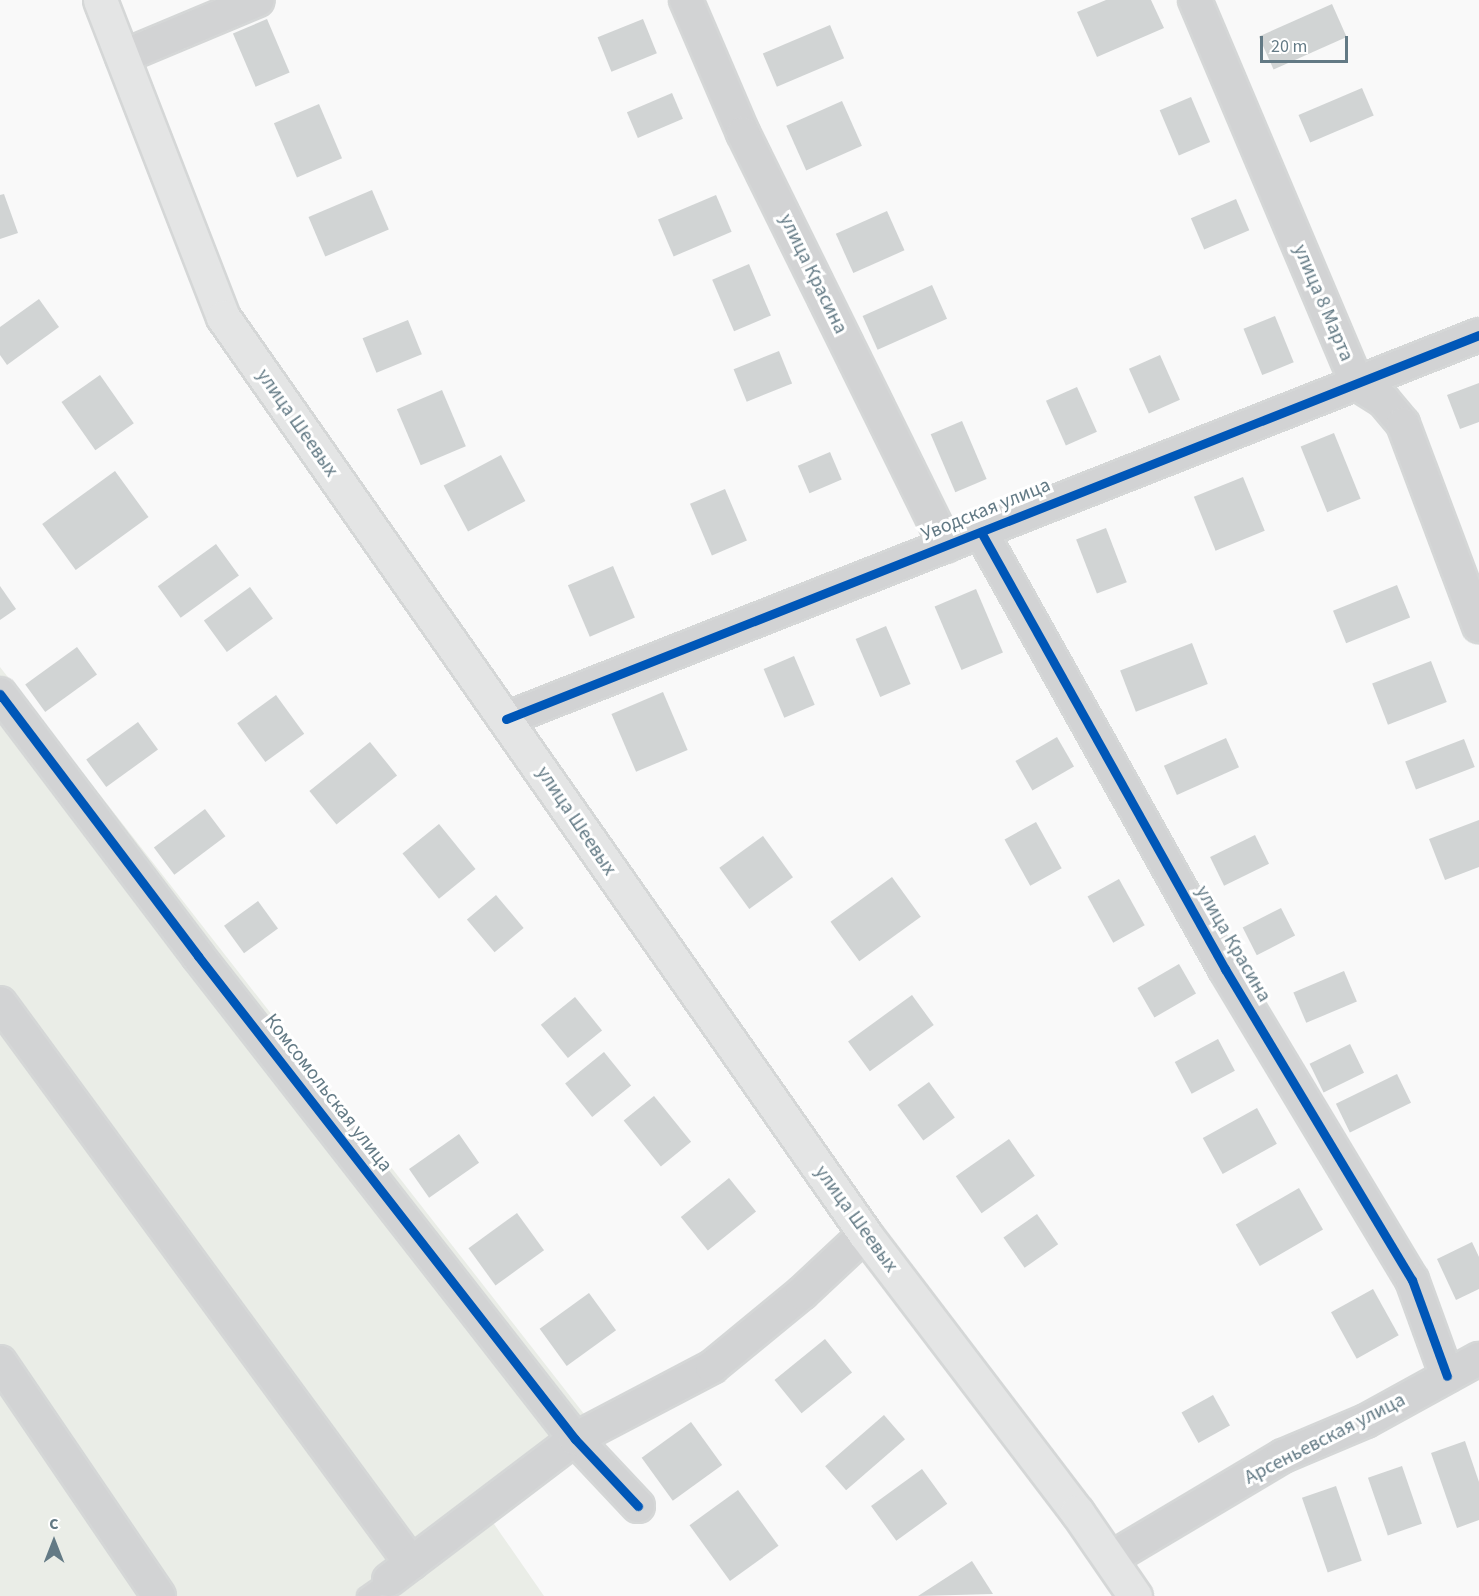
<!DOCTYPE html>
<html>
<head>
<meta charset="utf-8">
<style>
	body { margin:0 }
	#map { position:relative; width:1479px; height:1596px; overflow:hidden; background:#f9f9f9; font-family:"Source Sans 3",sans-serif }
	div>[style] { position:absolute }
	[style*='--x'] { left:calc(var(--x)*1px); top:calc(var(--y)*1px); width:calc(var(--w)*1px); rotate:calc(var(--a)*1deg) }
	.green>* { inset:0; background:#eaede7 }
	.building>* { inset:0; background:#d1d4d4; transform-origin:0 0 }
	.roads { filter:drop-shadow(2px 0 #d5d7d7) drop-shadow(-2px 0 #d5d7d7) drop-shadow(0 2px #d5d7d7) drop-shadow(0 -2px #d5d7d7) }
	.lane>* { height:16px; margin:-8px; padding:0 8px; transform-origin:8px; border-radius:8px; background:#d2d3d4 }
	.street>* { height:32px; margin:-16px; padding:0 16px; transform-origin:16px; border-radius:16px; background:#d2d3d4 }
	.secondary>* { height:33px; margin:-16.5px; padding:0 16.5px; transform-origin:16.5px; border-radius:16.5px; background:#e4e5e5 }
	.cycleway>* { height:9px; margin:-4.5px; padding:0 4.5px; transform-origin:4.5px; border-radius:4.5px; background:#0057b8 }
	span { translate:-50% -50%; white-space:nowrap; text-align:center; line-height:1.15; -webkit-text-stroke:6px #fff; paint-order:stroke }
	.street-label { font-size:20px; color:#637a85 }
	.north { position:absolute; left:24px; top:1512px; width:60px; height:60px; -webkit-text-stroke:4px #fff; paint-order:stroke; rotate:0deg; font-size:16px; font-weight:700; line-height:24px; text-align:center; color:#637a85 }
	.north::after { content:''; display:block; margin:auto; width:21px; height:27px; background:#637a85; clip-path:polygon(50% 0,100% 100%,50% 72%,0 100%) }
	.scale { position:absolute; left:1260px; top:36px; width:88px; height:27px; box-sizing:border-box; border:3px solid #637a85; border-top:0; padding-left:8px; font-size:18px; line-height:21px; white-space:nowrap; color:#637a85; -webkit-text-stroke:4px #fff; paint-order:stroke }
</style>
</head>
<body>
<div id="map">
	<div class="green">
		<div style="clip-path:polygon(0 667px,588px 1419px,476px 1498px,544px 1596px,0 1596px)"></div>
	</div>
	<div class="building">
		<div style="clip-path:polygon(1106px 0,1151px 0,1164px 28px,1097px 57px,1077px 12px)"></div>
		<div style="left:1332px;top:4px;width:36px;height:80px;rotate:66deg"></div>
		<div style="left:267px;top:19px;width:58px;height:37px;rotate:67deg"></div>
		<div style="left:643px;top:19px;width:37px;height:49px;rotate:68deg"></div>
		<div style="left:830px;top:25px;width:36px;height:73px;rotate:67deg"></div>
		<div style="left:1362px;top:88px;width:30px;height:69px;rotate:67deg"></div>
		<div style="left:672px;top:93px;width:28px;height:49px;rotate:67deg"></div>
		<div style="left:1191px;top:97px;width:49px;height:34px;rotate:67deg"></div>
		<div style="left:842px;top:101px;width:49px;height:61px;rotate:66deg"></div>
		<div style="left:319px;top:104px;width:59px;height:49px;rotate:67deg"></div>
		<div style="left:372px;top:190px;width:43px;height:69px;rotate:67deg"></div>
		<div style="clip-path:polygon(4px 194px,18px 233px,0 239px,0 195px)"></div>
		<div style="left:716px;top:195px;width:40px;height:63px;rotate:67deg"></div>
		<div style="left:1236px;top:199px;width:34px;height:49px;rotate:67deg"></div>
		<div style="left:887px;top:211px;width:43px;height:56px;rotate:66deg"></div>
		<div style="left:749px;top:264px;width:56px;height:40px;rotate:67deg"></div>
		<div style="left:932px;top:285px;width:37px;height:76px;rotate:66deg"></div>
		<div style="clip-path:polygon(39px 299px,59px 327px,7px 365px,0 355px,0 327px)"></div>
		<div style="left:1275px;top:316px;width:50px;height:34px;rotate:68deg"></div>
		<div style="left:408px;top:320px;width:37px;height:49px;rotate:68deg"></div>
		<div style="left:779px;top:351px;width:35px;height:49px;rotate:68deg"></div>
		<div style="left:1160px;top:355px;width:49px;height:34px;rotate:66deg"></div>
		<div style="left:100px;top:375px;width:59px;height:47px;rotate:55deg"></div>
		<div style="clip-path:polygon(1479px 383px,1479px 422px,1460px 429px,1447px 395px)"></div>
		<div style="left:1077px;top:387px;width:49px;height:34px;rotate:66deg"></div>
		<div style="left:442px;top:390px;width:61px;height:49px;rotate:67deg"></div>
		<div style="left:962px;top:421px;width:63px;height:34px;rotate:67deg"></div>
		<div style="left:1334px;top:433px;width:71px;height:36px;rotate:68deg"></div>
		<div style="left:830px;top:452px;width:30px;height:35px;rotate:67deg"></div>
		<div style="left:501px;top:455px;width:52px;height:65px;rotate:62deg"></div>
		<div style="left:115px;top:471px;width:57px;height:90px;rotate:54deg"></div>
		<div style="left:1243px;top:477px;width:58px;height:53px;rotate:68deg"></div>
		<div style="left:725px;top:489px;width:56px;height:38px;rotate:67deg"></div>
		<div style="left:1106px;top:528px;width:58px;height:32px;rotate:69deg"></div>
		<div style="left:216px;top:544px;width:39px;height:72px;rotate:54deg"></div>
		<div style="left:613px;top:566px;width:56px;height:49px;rotate:67deg"></div>
		<div style="left:1397px;top:585px;width:35px;height:69px;rotate:68deg"></div>
		<div style="clip-path:polygon(0 586px,16px 609px,0 620px)"></div>
		<div style="left:250px;top:587px;width:39px;height:57px;rotate:54deg"></div>
		<div style="left:976px;top:589px;width:69px;height:45px;rotate:67deg"></div>
		<div style="left:886px;top:626px;width:63px;height:33px;rotate:67deg"></div>
		<div style="left:1192px;top:643px;width:44px;height:77px;rotate:69deg"></div>
		<div style="left:77px;top:647px;width:34px;height:64px;rotate:54deg"></div>
		<div style="left:794px;top:656px;width:53px;height:33px;rotate:67deg"></div>
		<div style="left:1431px;top:661px;width:44px;height:63px;rotate:69deg"></div>
		<div style="left:663px;top:692px;width:63px;height:56px;rotate:67deg"></div>
		<div style="left:276px;top:695px;width:48px;height:48px;rotate:54deg"></div>
		<div style="left:138px;top:722px;width:34px;height:64px;rotate:54deg"></div>
		<div style="left:1057px;top:737px;width:34px;height:48px;rotate:60deg"></div>
		<div style="left:1226px;top:738px;width:32px;height:68px;rotate:66deg"></div>
		<div style="left:1464px;top:739px;width:30px;height:63px;rotate:69deg"></div>
		<div style="left:370px;top:742px;width:43px;height:78px;rotate:51deg"></div>
		<div style="left:205px;top:809px;width:34px;height:64px;rotate:53deg"></div>
		<div style="clip-path:polygon(1479px 820px,1479px 867px,1445px 880px,1429px 839px)"></div>
		<div style="left:1036px;top:822px;width:53px;height:36px;rotate:61deg"></div>
		<div style="left:439px;top:824px;width:58px;height:47px;rotate:51deg"></div>
		<div style="left:1255px;top:835px;width:32px;height:50px;rotate:64deg"></div>
		<div style="left:763px;top:836px;width:51px;height:54px;rotate:54deg"></div>
		<div style="left:892px;top:877px;width:49px;height:76px;rotate:54deg"></div>
		<div style="left:1119px;top:879px;width:53px;height:36px;rotate:61deg"></div>
		<div style="left:496px;top:895px;width:43px;height:38px;rotate:50deg"></div>
		<div style="left:258px;top:901px;width:34px;height:42px;rotate:54deg"></div>
		<div style="left:1281px;top:908px;width:31px;height:43px;rotate:63deg"></div>
		<div style="left:1179px;top:964px;width:34px;height:48px;rotate:60deg"></div>
		<div style="left:1344px;top:971px;width:33px;height:55px;rotate:67deg"></div>
		<div style="left:912px;top:995px;width:37px;height:79px;rotate:54deg"></div>
		<div style="left:575px;top:997px;width:43px;height:44px;rotate:51deg"></div>
		<div style="left:1218px;top:1039px;width:36px;height:49px;rotate:62deg"></div>
		<div style="left:1350px;top:1044px;width:32px;height:45px;rotate:64deg"></div>
		<div style="left:604px;top:1052px;width:43px;height:50px;rotate:51deg"></div>
		<div style="left:1397px;top:1074px;width:32px;height:68px;rotate:64deg"></div>
		<div style="left:929px;top:1082px;width:44px;height:39px;rotate:54deg"></div>
		<div style="left:654px;top:1096px;width:59px;height:39px;rotate:51deg"></div>
		<div style="left:1257px;top:1108px;width:41px;height:62px;rotate:61deg"></div>
		<div style="left:459px;top:1134px;width:35px;height:61px;rotate:55deg"></div>
		<div style="left:1009px;top:1139px;width:45px;height:65px;rotate:55deg"></div>
		<div style="left:729px;top:1178px;width:43px;height:62px;rotate:51deg"></div>
		<div style="left:1299px;top:1188px;width:48px;height:73px;rotate:60deg"></div>
		<div style="left:517px;top:1213px;width:46px;height:60px;rotate:54deg"></div>
		<div style="left:1037px;top:1214px;width:37px;height:41px;rotate:55deg"></div>
		<div style="clip-path:polygon(1472px 1242px,1479px 1257px,1479px 1289px,1456px 1300px,1437px 1259px)"></div>
		<div style="left:1373px;top:1289px;width:53px;height:48px;rotate:61deg"></div>
		<div style="left:589px;top:1293px;width:46px;height:61px;rotate:54deg"></div>
		<div style="left:825px;top:1339px;width:43px;height:65px;rotate:51deg"></div>
		<div style="left:1213px;top:1395px;width:35px;height:36px;rotate:61deg"></div>
		<div style="left:884px;top:1415px;width:32px;height:78px;rotate:49deg"></div>
		<div style="left:691px;top:1422px;width:53px;height:61px;rotate:54deg"></div>
		<div style="clip-path:polygon(1465px 1441px,1479px 1482px,1479px 1520px,1457px 1528px,1431px 1453px)"></div>
		<div style="left:1402px;top:1466px;width:61px;height:36px;rotate:71deg"></div>
		<div style="left:922px;top:1469px;width:43px;height:63px;rotate:54deg"></div>
		<div style="left:1336px;top:1486px;width:79px;height:36px;rotate:71deg"></div>
		<div style="left:738px;top:1490px;width:69px;height:60px;rotate:54deg"></div>
		<div style="clip-path:polygon(972px 1561px,993px 1594px,918px 1596px)"></div>
	</div>
	<div class="roads">
		<div class="lane">
			<div style="--x:366;--y:1596;--w:28;--a:-35"></div>
		</div>
		<div class="street">
			<div style="--x:686;--y:0;--w:145;--a:66.8"></div>
			<div style="--x:743;--y:133;--w:460;--a:63.8"></div>
			<div style="--x:1195;--y:0;--w:417;--a:67.1"></div>
			<div style="--x:1357;--y:384;--w:31;--a:32"></div>
			<div style="--x:1383;--y:400;--w:31;--a:50"></div>
			<div style="--x:1403;--y:424;--w:216;--a:69.4"></div>
			<div style="--x:122;--y:57;--w:147;--a:-22.7"></div>
			<div style="--x:981;--y:532;--w:501;--a:60.82"></div>
			<div style="--x:1225;--y:969;--w:363;--a:59"></div>
			<div style="--x:1412;--y:1280;--w:102;--a:70"></div>
			<div style="--x:0;--y:694;--w:328;--a:52.9"></div>
			<div style="--x:198;--y:956;--w:613;--a:52.03"></div>
			<div style="--x:575;--y:1439;--w:92;--a:46.8"></div>
			<div style="--x:506;--y:719;--w:1046;--a:-21.54"></div>
			<div style="--x:0;--y:1003;--w:695;--a:53.72"></div>
			<div style="--x:0;--y:1362;--w:283;--a:55.8"></div>
			<div style="--x:1110;--y:1559;--w:201;--a:-30.8"></div>
			<div style="--x:1283;--y:1456;--w:90;--a:-22.9"></div>
			<div style="--x:1366;--y:1421;--w:129;--a:-28.8"></div>
			<div style="--x:389;--y:1580;--w:233;--a:-37.2"></div>
			<div style="--x:575;--y:1439;--w:155;--a:-27.7"></div>
			<div style="--x:712;--y:1367;--w:117;--a:-39.4"></div>
			<div style="--x:802;--y:1293;--w:86;--a:-43.1"></div>
		</div>
		<div class="secondary">
			<div style="--x:100;--y:0;--w:340;--a:68.8"></div>
			<div style="--x:223;--y:317;--w:1119;--a:55"></div>
			<div style="--x:865;--y:1234;--w:350;--a:52.7"></div>
			<div style="--x:1077;--y:1512;--w:102;--a:55.4"></div>
		</div>
	</div>
	<div class="cycleway">
		<div style="--x:981;--y:532;--w:501;--a:60.82"></div>
		<div style="--x:1225;--y:969;--w:363;--a:59"></div>
		<div style="--x:1412;--y:1280;--w:102;--a:70"></div>
		<div style="--x:0;--y:694;--w:328;--a:52.9"></div>
		<div style="--x:198;--y:956;--w:613;--a:52.03"></div>
		<div style="--x:575;--y:1439;--w:92;--a:46.8"></div>
		<div style="--x:506;--y:719;--w:1046;--a:-21.54"></div>
	</div>
	<div class="street-label">
		<span style="left:813px;top:274px;rotate:64deg">улица Красина</span>
		<span style="left:1323px;top:303px;rotate:67deg">улица 8 Марта</span>
		<span style="left:297px;top:423px;rotate:55deg">улица Шеевых</span>
		<span style="left:986px;top:510px;rotate:-22deg">Уводская улица</span>
		<span style="left:576px;top:821px;rotate:56deg">улица Шеевых</span>
		<span style="left:1233px;top:944px;rotate:60deg">улица Красина</span>
		<span style="left:328px;top:1093px;rotate:52deg">Комсомольская улица</span>
		<span style="left:856px;top:1219px;rotate:54deg">улица Шеевых</span>
		<span style="left:1325px;top:1439px;rotate:-27deg">Арсеньевская улица</span>
	</div>
	<div class="north">С</div>
	<div class="scale">20 m</div>
</div>
</body>
</html>
